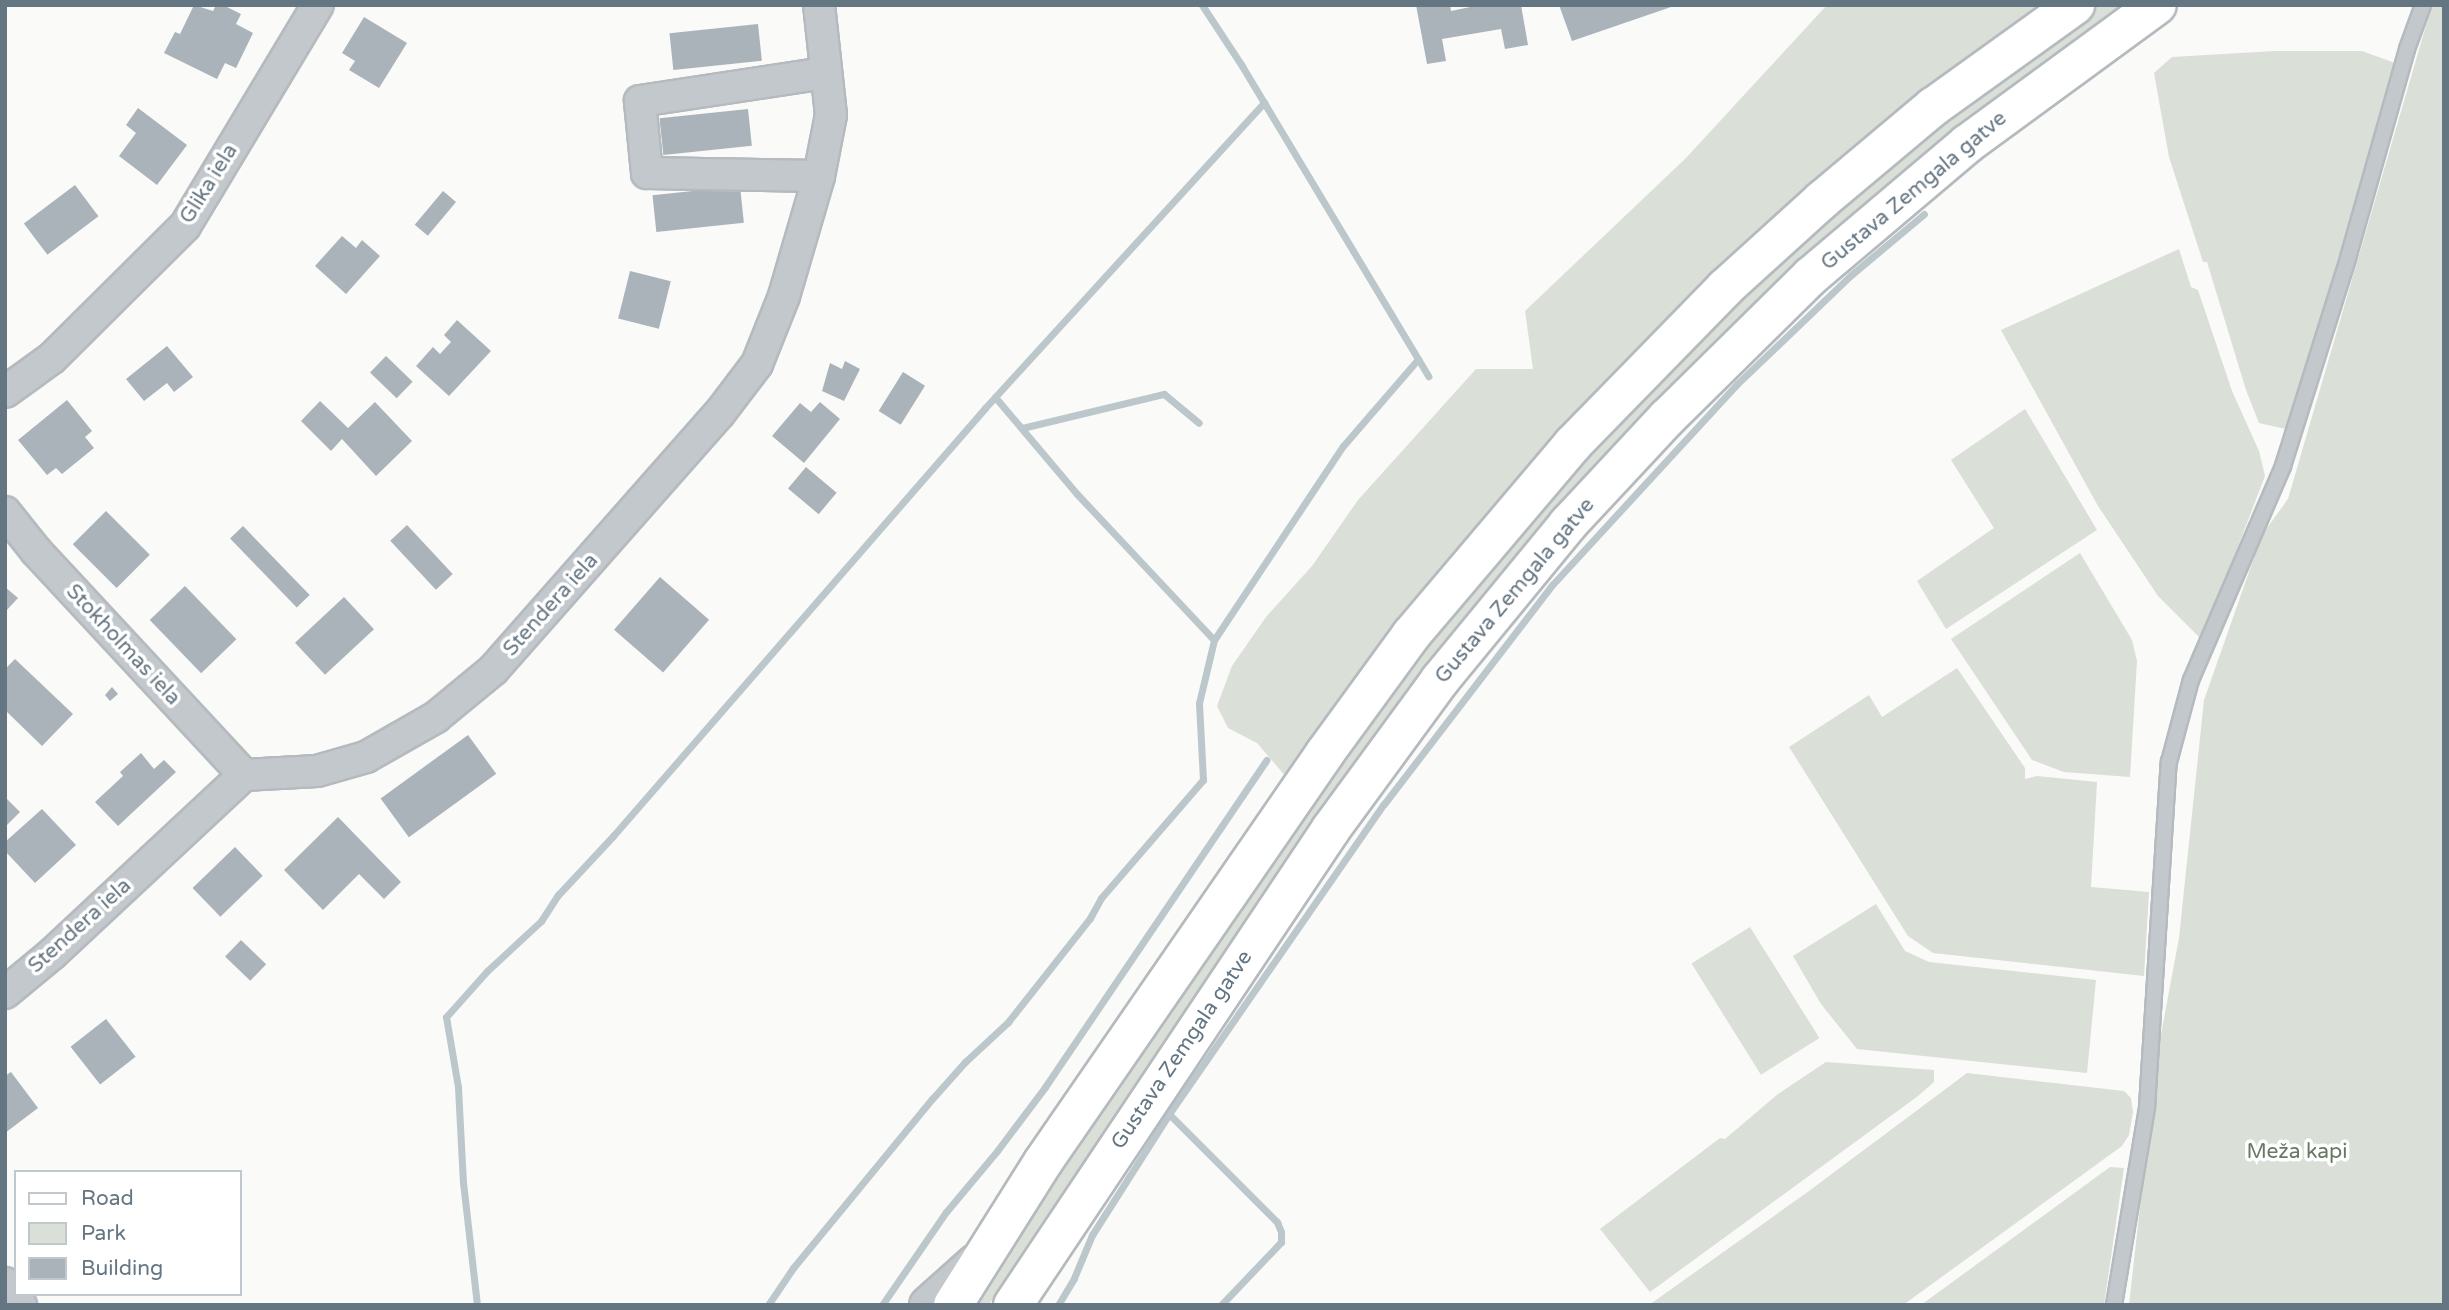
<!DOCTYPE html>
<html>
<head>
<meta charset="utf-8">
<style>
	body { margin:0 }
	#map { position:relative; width:2449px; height:1310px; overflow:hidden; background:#fafaf8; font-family:"Varela Round",sans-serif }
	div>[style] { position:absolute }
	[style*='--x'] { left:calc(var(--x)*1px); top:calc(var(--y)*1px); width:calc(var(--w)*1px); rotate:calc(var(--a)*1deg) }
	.green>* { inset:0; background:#dadfd7; transform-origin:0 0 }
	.stream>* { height:7px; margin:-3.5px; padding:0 3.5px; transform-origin:3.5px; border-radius:3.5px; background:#bbc7cb }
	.building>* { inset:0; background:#aab3b9; transform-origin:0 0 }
	.roads { filter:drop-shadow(2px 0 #b5babe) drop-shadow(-2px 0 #b5babe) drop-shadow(0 2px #b5babe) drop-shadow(0 -2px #b5babe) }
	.service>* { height:14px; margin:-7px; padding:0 7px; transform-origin:7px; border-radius:7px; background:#c3c8cc }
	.minor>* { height:30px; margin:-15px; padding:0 15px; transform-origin:15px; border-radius:15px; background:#c3c8cc }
	.tertiary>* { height:37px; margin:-18.5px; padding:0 18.5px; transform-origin:18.5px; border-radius:18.5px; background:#c3c8cc }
	.primary>* { height:38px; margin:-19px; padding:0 19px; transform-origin:19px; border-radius:19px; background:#fff }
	span { translate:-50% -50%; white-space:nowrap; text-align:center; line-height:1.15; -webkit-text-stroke:7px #fff; paint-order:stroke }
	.street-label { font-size:21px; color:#657683 }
	.park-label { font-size:21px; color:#687a64 }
	.frame { position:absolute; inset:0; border:7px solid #657683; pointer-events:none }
	.legend { position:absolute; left:14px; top:1170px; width:228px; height:126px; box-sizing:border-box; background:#fff; border:2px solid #c1c8cd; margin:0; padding:9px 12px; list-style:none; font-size:21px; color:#657683 }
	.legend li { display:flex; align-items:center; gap:14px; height:35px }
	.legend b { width:35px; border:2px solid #c1c8cd }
</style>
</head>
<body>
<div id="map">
	<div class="green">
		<div style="clip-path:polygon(1827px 5px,2044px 5px,1902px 113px,1287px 778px,1257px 743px,1228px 728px,1217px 706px,1232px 666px,1266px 617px,1312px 566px,1358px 500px,1476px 369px,1533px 369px,1525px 311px,1686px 158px)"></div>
		<div style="clip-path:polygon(2099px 5px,2130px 5px,1848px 219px,1749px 310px,1635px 422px,1574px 489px,1489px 589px,1362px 758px,1132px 1088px,989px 1305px,970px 1305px,1382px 699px,1625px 409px,1839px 205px,2026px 57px)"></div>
		<div style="clip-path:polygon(2432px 5px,2444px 5px,2444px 1305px,2129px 1305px,2157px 1056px,2179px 938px,2204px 700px,2262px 535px,2288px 499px)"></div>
		<div style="clip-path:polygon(2275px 51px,2362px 51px,2395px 63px,2290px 430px,2259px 423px,2246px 390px,2207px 262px,2203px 262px,2169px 157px,2154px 73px,2172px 57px)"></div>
		<div style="clip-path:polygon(2179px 249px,2191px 287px,2198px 290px,2232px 391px,2259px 451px,2265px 476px,2202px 640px,2158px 596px,2098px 506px,2001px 330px)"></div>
		<div style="clip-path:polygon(2025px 409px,2097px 530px,1946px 629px,1917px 581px,1994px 528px,1951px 460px)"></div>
		<div style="clip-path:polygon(2080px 553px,2132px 640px,2137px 661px,2130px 777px,2064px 772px,2032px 760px,1951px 639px)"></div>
		<div style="clip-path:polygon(1957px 668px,2025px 768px,2025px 779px,2037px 776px,2097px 782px,2091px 887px,2149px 892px,2144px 976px,1933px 953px,1908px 936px,1789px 747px,1869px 695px,1882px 717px)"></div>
		<div style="clip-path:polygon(1876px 904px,1905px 951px,1929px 962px,2096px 980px,2087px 1073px,1857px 1049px,1821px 1004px,1793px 956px)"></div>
		<div style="left:1750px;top:927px;width:131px;height:69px;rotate:58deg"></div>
		<div style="clip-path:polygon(1826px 1062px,1934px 1070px,1934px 1082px,1918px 1096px,1650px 1292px,1600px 1229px,1720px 1138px,1725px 1139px,1778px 1094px)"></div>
		<div style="clip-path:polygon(1967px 1073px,2124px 1091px,2131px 1098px,2133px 1112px,2129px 1135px,2122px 1146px,1903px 1305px,1649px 1305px,1809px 1191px)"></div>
		<div style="clip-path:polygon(2110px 1167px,2124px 1168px,2104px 1305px,1921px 1305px)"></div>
	</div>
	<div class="stream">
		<div style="--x:1202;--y:5;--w:73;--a:56.7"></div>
		<div style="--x:1242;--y:66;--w:362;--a:59"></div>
		<div style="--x:995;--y:397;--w:127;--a:49.8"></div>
		<div style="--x:1077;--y:494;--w:200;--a:46.8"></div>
		<div style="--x:1022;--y:428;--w:146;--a:-13.5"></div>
		<div style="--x:1164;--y:394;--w:45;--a:39.6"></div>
		<div style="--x:1169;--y:1114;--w:153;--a:45"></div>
		<div style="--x:1277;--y:1222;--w:11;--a:68"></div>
		<div style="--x:1281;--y:1232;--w:10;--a:90"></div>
		<div style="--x:1281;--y:1242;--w:87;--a:133.6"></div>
		<div style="--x:477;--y:1305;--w:123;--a:-96.5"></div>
		<div style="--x:463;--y:1183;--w:96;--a:-93"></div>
		<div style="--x:458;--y:1087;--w:71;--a:-99.7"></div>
		<div style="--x:446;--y:1017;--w:62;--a:-48.3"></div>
		<div style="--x:487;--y:971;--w:74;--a:-42.8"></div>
		<div style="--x:541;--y:921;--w:31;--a:-57"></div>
		<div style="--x:558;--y:895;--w:81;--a:-47"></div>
		<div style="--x:613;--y:836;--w:567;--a:-49"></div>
		<div style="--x:985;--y:408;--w:414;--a:-47.6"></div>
		<div style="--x:768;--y:1305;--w:45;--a:-56"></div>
		<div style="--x:793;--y:1268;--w:219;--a:-50.6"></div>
		<div style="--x:932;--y:1099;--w:50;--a:-48.3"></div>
		<div style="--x:965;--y:1062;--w:59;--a:-42.9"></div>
		<div style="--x:1008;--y:1022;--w:132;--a:-51.7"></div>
		<div style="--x:1090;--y:918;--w:23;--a:-61"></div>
		<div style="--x:1101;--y:898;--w:156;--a:-49.2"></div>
		<div style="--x:1203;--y:780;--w:77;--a:-93"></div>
		<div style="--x:1199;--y:703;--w:65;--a:-76.6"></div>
		<div style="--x:1214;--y:640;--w:233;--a:-56.4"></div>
		<div style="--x:1343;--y:446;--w:115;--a:-49.2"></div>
		<div style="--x:882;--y:1305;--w:113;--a:-55.5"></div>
		<div style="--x:946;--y:1212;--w:80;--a:-50.1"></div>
		<div style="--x:997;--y:1151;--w:80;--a:-53.1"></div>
		<div style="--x:1045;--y:1087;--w:395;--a:-55.9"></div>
		<div style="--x:1058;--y:1305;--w:31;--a:-59"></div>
		<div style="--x:1074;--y:1278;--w:47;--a:-67.3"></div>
		<div style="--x:1092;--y:1235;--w:143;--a:-57.5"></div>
		<div style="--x:1169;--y:1114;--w:377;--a:-55.3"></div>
		<div style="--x:1384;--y:804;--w:277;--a:-52.5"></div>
		<div style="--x:1553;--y:584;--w:272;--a:-47.4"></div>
		<div style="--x:1737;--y:384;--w:158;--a:-43.7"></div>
		<div style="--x:1851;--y:275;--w:95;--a:-39.9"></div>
	</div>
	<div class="building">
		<div style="clip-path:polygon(194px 5px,213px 11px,216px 5px,223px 5px,241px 14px,236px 24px,253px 33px,236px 68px,225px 63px,217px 79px,164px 53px,175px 32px,180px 34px)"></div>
		<div style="clip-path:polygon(1416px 5px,1450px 5px,1451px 11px,1480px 5px,1521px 5px,1528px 45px,1505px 49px,1501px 29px,1442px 39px,1446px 61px,1427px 64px)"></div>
		<div style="clip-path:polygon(1559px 5px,1674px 5px,1674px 6px,1572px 41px)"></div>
		<div style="clip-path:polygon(364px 17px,407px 43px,379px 88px,349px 70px,355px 61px,342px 53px)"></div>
		<div style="left:758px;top:24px;width:37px;height:89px;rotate:84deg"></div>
		<div style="clip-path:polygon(138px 108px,187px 145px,157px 185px,119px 156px,136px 133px,126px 125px)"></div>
		<div style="left:748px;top:109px;width:37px;height:89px;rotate:84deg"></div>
		<div style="left:75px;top:185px;width:39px;height:64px;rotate:53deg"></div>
		<div style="left:740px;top:186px;width:37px;height:88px;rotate:84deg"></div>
		<div style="left:443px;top:191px;width:17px;height:44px;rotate:40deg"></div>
		<div style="clip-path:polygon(342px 236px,356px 248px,362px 240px,380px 256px,346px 294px,315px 266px)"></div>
		<div style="left:630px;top:271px;width:42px;height:49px;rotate:14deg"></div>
		<div style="clip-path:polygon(457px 320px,491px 351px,449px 396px,416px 366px,433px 347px,440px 354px,451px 342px,444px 335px)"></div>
		<div style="clip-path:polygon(167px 346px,193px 377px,174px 392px,167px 383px,144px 401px,126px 379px)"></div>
		<div style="left:386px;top:356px;width:37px;height:23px;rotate:44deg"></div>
		<div style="clip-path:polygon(845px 361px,860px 369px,844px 401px,822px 391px,830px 363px,842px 369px)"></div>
		<div style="left:903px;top:372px;width:26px;height:46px;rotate:32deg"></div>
		<div style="clip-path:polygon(67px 400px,92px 431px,85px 437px,94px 448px,62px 474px,56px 468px,47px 475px,18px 440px)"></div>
		<div style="clip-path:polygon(320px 401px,348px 428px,375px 402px,412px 441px,376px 476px,342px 439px,331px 451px,301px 421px)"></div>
		<div style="clip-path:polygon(820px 402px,840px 419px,804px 463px,772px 436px,800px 403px,811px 412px)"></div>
		<div style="left:806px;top:467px;width:40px;height:28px;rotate:40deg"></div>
		<div style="left:106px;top:511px;width:62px;height:47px;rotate:45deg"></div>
		<div style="left:407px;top:525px;width:67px;height:23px;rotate:47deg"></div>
		<div style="left:243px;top:526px;width:96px;height:18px;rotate:46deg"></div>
		<div style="left:660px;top:577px;width:65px;height:70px;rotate:41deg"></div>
		<div style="left:185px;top:586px;width:74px;height:49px;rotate:46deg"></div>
		<div style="clip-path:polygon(5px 587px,18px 598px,5px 612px)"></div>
		<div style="left:344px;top:597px;width:44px;height:67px;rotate:47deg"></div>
		<div style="clip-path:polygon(15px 659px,73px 714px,42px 746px,5px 710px,5px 669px)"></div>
		<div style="clip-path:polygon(112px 687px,118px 694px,110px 701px,105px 695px)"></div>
		<div style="left:468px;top:735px;width:48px;height:108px;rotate:54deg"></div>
		<div style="clip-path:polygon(141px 753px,154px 769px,164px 760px,176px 772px,118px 826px,95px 802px,123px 776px,120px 772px)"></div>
		<div style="clip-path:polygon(5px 797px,20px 812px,5px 827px)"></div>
		<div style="clip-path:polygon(42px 809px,76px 845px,35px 883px,5px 851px,5px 842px)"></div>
		<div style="clip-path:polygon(338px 817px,401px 882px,384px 899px,359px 874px,323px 910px,284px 870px)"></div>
		<div style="left:235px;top:847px;width:40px;height:59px;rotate:46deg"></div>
		<div style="left:241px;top:940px;width:35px;height:23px;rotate:44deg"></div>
		<div style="left:106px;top:1019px;width:48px;height:45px;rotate:52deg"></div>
		<div style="clip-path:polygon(11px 1072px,38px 1108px,5px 1133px,5px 1076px)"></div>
	</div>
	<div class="roads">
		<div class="service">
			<div style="--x:2114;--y:1305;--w:201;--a:-80.5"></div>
			<div style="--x:2147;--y:1107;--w:346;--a:-86.4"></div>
			<div style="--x:2169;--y:762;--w:85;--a:-75"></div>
			<div style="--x:2191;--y:680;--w:233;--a:-66.7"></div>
			<div style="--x:2283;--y:466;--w:218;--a:-72.6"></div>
			<div style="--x:2348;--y:258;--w:217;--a:-74.2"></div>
			<div style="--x:2407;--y:49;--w:47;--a:-70"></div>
		</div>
		<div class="minor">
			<div style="--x:819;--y:176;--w:172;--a:-179"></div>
			<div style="--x:647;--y:173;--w:72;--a:-95.6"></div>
			<div style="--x:640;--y:101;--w:188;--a:-8.6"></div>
			<div style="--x:5;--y:392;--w:58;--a:-35.9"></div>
			<div style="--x:52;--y:358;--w:187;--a:-44.8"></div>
			<div style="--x:185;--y:226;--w:258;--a:-59"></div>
			<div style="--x:5;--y:512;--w:50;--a:51.5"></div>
			<div style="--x:36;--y:551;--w:306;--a:47.1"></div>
			<div style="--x:5;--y:993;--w:61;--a:-39.7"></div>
			<div style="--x:52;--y:954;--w:262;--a:-43"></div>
			<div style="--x:244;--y:775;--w:73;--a:-3.1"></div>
			<div style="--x:317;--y:771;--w:51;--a:-15.9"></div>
			<div style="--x:366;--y:757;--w:81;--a:-29.7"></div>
			<div style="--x:436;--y:717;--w:74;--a:-39.5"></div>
			<div style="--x:493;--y:670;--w:341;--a:-48.6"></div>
			<div style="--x:719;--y:414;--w:63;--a:-52.8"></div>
			<div style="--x:757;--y:364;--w:73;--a:-68.3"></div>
			<div style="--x:784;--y:296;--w:125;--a:-73.7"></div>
			<div style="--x:819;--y:176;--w:62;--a:-78.9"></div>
			<div style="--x:831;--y:115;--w:111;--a:-96.2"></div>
			<div style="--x:5;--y:1283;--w:27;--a:54"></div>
		</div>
		<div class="tertiary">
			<div style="--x:928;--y:1305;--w:63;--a:-41.8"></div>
		</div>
		<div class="primary">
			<div style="--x:953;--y:1305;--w:169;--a:-57.8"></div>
			<div style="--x:1043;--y:1162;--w:497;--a:-55.4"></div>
			<div style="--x:1325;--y:753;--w:146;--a:-53.9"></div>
			<div style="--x:1411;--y:635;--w:250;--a:-49.7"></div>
			<div style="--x:1573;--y:444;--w:218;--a:-45.7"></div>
			<div style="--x:1725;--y:288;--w:131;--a:-42.2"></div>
			<div style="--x:1822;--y:200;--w:145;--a:-40"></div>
			<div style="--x:1933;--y:107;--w:175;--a:-35.7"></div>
			<div style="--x:1013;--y:1305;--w:572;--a:-56.25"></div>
			<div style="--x:1331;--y:829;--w:185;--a:-53.8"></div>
			<div style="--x:1440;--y:680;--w:202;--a:-50.6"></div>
			<div style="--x:1568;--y:524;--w:145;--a:-47"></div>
			<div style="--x:1667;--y:418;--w:202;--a:-44.6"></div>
			<div style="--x:1811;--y:276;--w:204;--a:-40.2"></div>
			<div style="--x:1967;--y:144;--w:235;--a:-36.2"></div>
		</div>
	</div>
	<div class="street-label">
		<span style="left:209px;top:184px;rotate:-58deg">Glika iela</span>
		<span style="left:1914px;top:191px;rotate:-40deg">Gustava Zemgala gatve</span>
		<span style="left:1515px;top:591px;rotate:-50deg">Gustava Zemgala gatve</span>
		<span style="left:551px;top:605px;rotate:-48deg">Stendera iela</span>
		<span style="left:123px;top:645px;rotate:47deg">Stokholmas iela</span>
		<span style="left:80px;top:926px;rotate:-42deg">Stendera iela</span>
		<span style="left:1182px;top:1050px;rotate:-56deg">Gustava Zemgala gatve</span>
	</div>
	<div class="park-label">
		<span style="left:2297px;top:1152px">Meža kapi</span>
	</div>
	<div class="frame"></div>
	<ul class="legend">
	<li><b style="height:9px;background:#fff"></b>Road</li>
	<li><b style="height:19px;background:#dadfd7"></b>Park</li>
	<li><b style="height:19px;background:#aab3b9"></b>Building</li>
	</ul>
</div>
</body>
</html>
